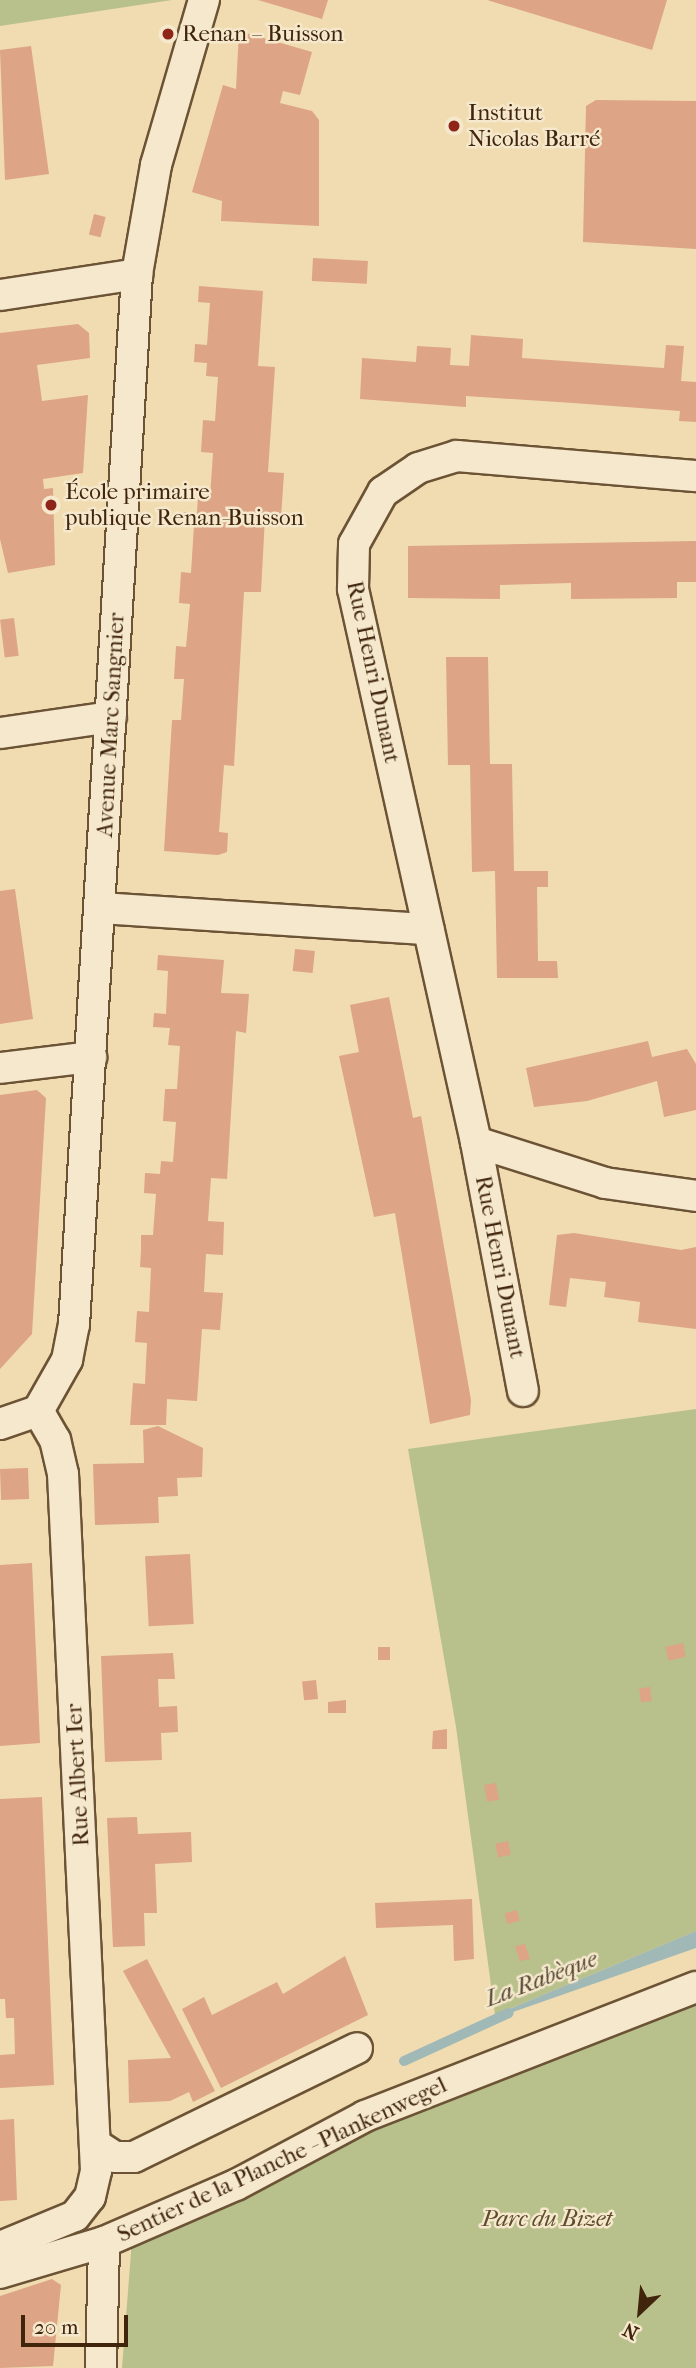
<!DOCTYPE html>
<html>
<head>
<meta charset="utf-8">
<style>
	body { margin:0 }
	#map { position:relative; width:696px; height:2368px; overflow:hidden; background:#f0dcb0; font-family:"IM FELL French Canon",serif }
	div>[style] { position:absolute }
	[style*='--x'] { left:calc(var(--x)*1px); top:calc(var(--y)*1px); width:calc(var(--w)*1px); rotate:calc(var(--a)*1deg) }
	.green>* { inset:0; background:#b8c08c }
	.water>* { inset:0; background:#a0b9b7 }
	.stream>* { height:10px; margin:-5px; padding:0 5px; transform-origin:5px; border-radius:5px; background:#a0b9b7 }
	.building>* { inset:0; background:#dda486; transform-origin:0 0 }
	.roads { filter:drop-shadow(2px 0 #6c5335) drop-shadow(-2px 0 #6c5335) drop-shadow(0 2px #6c5335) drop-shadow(0 -2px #6c5335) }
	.minor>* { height:30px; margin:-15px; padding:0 15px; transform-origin:15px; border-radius:15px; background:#f5e8cc }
	.dots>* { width:19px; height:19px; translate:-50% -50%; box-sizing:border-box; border:4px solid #f5e8cc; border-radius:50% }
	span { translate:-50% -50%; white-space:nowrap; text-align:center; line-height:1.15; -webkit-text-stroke:5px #f5e8cc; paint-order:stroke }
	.poi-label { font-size:23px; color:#40250c }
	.left { translate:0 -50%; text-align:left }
	.street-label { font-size:23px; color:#40250c }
	.park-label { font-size:23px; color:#5e4c2c; font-style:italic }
	.water-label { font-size:24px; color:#584a37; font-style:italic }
	.north { position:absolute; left:605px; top:2277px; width:70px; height:70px; -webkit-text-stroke:5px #f5e8cc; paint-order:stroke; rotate:206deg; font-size:19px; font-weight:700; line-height:28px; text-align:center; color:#40250c }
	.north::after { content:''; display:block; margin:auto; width:24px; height:32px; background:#40250c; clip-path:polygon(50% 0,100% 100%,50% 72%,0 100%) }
	.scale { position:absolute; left:21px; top:2315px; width:107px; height:32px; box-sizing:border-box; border:4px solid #40250c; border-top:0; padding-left:9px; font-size:21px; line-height:24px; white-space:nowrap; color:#40250c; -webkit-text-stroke:5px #f5e8cc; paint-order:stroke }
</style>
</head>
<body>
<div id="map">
	<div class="green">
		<div style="clip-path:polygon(0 0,172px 0,0 26px)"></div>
		<div style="clip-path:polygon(696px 1409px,696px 1931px,495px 2015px,456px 1727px,408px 1449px)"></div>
		<div style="clip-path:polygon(696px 2005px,696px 2368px,122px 2368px,132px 2240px,400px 2116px)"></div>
	</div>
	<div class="water">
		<div style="clip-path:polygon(696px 1931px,696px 1948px,496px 2018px,495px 2015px)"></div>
	</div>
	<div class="stream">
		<div style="--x:404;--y:2061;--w:115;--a:-24.6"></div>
	</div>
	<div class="building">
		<div style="clip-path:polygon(258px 0,328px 0,322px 19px)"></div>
		<div style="clip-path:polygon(487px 0,667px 0,652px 50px)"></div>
		<div style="clip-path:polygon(239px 31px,312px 52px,300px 95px,283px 91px,280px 103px,312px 111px,319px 120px,319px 226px,221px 221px,222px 201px,192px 192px,223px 85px,236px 89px)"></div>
		<div style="clip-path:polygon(31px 46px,49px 174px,5px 180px,0 50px)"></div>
		<div style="clip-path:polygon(596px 100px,696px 101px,696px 249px,583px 242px,586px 106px)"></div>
		<div style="left:94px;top:214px;width:12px;height:21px;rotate:14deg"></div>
		<div style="left:313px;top:258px;width:55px;height:23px;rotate:3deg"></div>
		<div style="clip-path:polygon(199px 286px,263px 291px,258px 366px,275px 367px,268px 472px,284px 473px,281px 518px,265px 517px,261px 592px,244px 592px,234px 766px,224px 765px,219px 832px,228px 833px,227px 852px,218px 855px,164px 851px,172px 720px,181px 720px,184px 679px,174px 679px,176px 646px,186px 647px,190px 604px,179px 603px,181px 572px,191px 573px,194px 525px,183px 525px,184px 512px,197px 513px,198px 495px,210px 497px,213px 453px,201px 452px,203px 420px,215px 421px,218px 377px,206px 376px,207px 363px,194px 362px,195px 344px,207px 345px,210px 303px,198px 302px)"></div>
		<div style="clip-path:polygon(78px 324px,89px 333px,90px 358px,37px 365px,42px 401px,88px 395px,83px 473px,43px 479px,44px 489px,53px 488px,55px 565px,8px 573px,0 539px,0 333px)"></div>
		<div style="clip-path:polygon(471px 335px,523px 339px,522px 358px,664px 368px,666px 345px,684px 346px,681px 381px,696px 382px,696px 422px,679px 421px,680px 411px,573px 403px,466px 396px,466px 407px,360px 399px,362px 358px,416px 362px,417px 346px,451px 348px,450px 365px,469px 366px)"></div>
		<div style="clip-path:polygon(696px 541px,696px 582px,677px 582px,677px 598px,571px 599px,571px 583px,500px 585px,500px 599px,408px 598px,408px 546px)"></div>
		<div style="left:14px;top:618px;width:38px;height:14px;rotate:83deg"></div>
		<div style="clip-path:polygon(446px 657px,488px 657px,490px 764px,512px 764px,514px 871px,548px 871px,548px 887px,537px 887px,538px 961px,557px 961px,558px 978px,497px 978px,495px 871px,472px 872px,470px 765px,448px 765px)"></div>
		<div style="clip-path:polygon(15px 889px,33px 1019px,0 1024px,0 891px)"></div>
		<div style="left:295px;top:949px;width:20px;height:22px;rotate:6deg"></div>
		<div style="clip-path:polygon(158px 955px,224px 960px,221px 993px,249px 994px,246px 1033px,236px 1031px,227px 1179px,211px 1178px,208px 1221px,224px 1222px,223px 1255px,206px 1254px,204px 1292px,223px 1293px,220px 1330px,202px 1329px,197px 1401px,167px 1399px,166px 1425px,130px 1425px,133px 1383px,145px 1384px,146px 1362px,147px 1343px,135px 1342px,137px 1311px,149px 1312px,151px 1268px,140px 1267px,141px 1250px,141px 1235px,153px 1235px,156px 1194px,144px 1193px,145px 1173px,160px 1174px,161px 1161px,173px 1162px,176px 1122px,163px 1121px,165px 1089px,177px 1089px,180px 1046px,168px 1045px,170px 1028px,153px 1027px,154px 1013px,166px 1014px,168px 971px,157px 970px)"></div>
		<div style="clip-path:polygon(389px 997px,413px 1118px,421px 1116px,471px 1400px,470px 1415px,430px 1424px,395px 1213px,374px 1217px,339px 1056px,359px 1052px,350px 1005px)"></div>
		<div style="clip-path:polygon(648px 1041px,652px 1057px,687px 1049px,696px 1064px,696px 1110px,664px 1117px,657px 1081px,587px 1101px,534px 1107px,526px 1068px)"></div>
		<div style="clip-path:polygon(37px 1090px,46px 1098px,32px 1334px,0 1369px,0 1095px)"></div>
		<div style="clip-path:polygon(574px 1233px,681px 1250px,696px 1247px,696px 1329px,638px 1322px,640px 1302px,604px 1297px,606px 1282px,570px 1278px,566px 1307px,549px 1305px,557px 1235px)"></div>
		<div style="clip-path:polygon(158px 1426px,203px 1448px,202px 1477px,177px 1478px,178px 1496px,158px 1497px,159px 1523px,95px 1525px,93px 1464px,144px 1463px,143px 1430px)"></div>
		<div style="left:28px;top:1468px;width:31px;height:28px;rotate:88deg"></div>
		<div style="left:190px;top:1554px;width:70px;height:45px;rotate:87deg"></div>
		<div style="clip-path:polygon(32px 1563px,40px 1743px,0 1746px,0 1565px)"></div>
		<div style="left:683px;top:1643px;width:14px;height:18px;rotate:78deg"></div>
		<div style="left:378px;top:1647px;width:12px;height:13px"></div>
		<div style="clip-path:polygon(173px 1653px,175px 1679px,158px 1679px,159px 1707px,177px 1706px,178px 1732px,161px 1733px,162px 1760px,105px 1762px,101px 1656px)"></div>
		<div style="left:316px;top:1680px;width:19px;height:14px;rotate:84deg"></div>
		<div style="left:650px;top:1687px;width:14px;height:11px;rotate:82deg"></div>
		<div style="clip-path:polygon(346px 1700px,346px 1713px,328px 1713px,328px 1702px)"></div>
		<div style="clip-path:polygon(447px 1729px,447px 1749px,432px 1749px,433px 1731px)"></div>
		<div style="left:496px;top:1783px;width:17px;height:12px;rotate:80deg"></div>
		<div style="clip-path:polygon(42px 1797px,54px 2085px,0 2088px,0 2055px,15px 2054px,14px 2018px,6px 2018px,5px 1999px,0 1999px,0 1799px)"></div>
		<div style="clip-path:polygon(137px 1817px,138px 1834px,191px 1832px,192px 1862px,155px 1864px,157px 1913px,144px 1913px,145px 1946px,113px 1947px,107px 1818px)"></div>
		<div style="left:508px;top:1841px;width:14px;height:13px;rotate:78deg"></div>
		<div style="clip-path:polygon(472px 1899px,474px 1959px,454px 1961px,453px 1925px,376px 1928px,375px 1903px)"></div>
		<div style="left:517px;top:1910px;width:11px;height:13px;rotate:75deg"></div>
		<div style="clip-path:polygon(525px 1944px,530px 1959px,520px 1961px,515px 1946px)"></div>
		<div style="clip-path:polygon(345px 1956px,368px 2015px,221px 2088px,182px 2009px,204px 1997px,212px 2015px,277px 1982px,283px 1994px)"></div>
		<div style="clip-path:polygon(147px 1959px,215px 2091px,193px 2102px,189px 2092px,170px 2101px,129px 2103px,128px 2060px,171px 2058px,123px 1971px)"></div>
		<div style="clip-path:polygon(14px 2119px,17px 2200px,0 2201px,0 2120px)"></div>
		<div style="clip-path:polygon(52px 2279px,61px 2285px,53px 2366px,0 2368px,0 2296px)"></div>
	</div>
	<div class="roads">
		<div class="minor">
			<div style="--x:0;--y:295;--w:139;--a:-8.7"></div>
			<div style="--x:0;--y:733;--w:112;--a:-8.2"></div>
			<div style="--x:100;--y:908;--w:329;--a:3.7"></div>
			<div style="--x:0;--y:1068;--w:92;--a:-6.9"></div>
			<div style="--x:476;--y:1142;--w:135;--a:17.6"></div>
			<div style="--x:605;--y:1183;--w:92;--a:8.1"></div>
			<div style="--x:523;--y:1391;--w:253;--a:-100.7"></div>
			<div style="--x:476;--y:1142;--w:567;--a:-102.54"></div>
			<div style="--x:353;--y:589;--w:45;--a:-88.7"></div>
			<div style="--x:354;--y:544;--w:60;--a:-60.9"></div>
			<div style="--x:383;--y:492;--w:42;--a:-34.4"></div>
			<div style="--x:418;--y:468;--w:41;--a:-17.1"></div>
			<div style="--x:457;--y:456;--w:240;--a:4.8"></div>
			<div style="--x:0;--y:1424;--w:40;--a:-18.9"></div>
			<div style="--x:38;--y:1411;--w:59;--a:-60.4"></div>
			<div style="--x:67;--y:1360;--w:36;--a:-79"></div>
			<div style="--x:74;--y:1325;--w:1053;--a:-86.57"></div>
			<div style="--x:137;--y:274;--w:111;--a:-80.1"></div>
			<div style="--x:156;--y:165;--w:172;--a:-73.8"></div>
			<div style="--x:95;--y:2144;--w:24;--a:33"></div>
			<div style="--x:115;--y:2157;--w:19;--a:0"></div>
			<div style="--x:134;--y:2157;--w:248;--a:-26"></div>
			<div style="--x:0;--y:2247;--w:81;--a:-22.5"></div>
			<div style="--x:75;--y:2216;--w:24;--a:-52"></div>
			<div style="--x:90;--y:2197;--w:27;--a:-77"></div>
			<div style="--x:96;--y:2171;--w:698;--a:-92.71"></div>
			<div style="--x:63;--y:1474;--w:35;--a:-103"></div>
			<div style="--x:55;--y:1440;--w:34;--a:-120"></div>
			<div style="--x:0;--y:2273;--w:109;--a:-16.6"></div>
			<div style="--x:104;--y:2242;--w:144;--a:-23.4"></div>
			<div style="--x:236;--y:2185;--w:146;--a:-28.1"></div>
			<div style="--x:365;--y:2116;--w:355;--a:-21.3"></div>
			<div style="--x:101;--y:2368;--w:126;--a:-88.6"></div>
		</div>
	</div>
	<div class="dots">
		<div style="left:168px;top:34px;background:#8f2418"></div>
		<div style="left:454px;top:126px;background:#8f2418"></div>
		<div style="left:51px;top:505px;background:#8f2418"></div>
	</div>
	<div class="poi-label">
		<span class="left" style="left:182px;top:34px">Renan – Buisson</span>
		<span class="left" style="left:468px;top:126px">Institut<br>Nicolas Barré</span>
		<span class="left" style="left:65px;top:505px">École primaire<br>publique Renan-Buisson</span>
	</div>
	<div class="street-label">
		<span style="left:373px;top:672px;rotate:78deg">Rue Henri Dunant</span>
		<span style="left:111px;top:725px;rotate:-87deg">Avenue Marc Sangnier</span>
		<span style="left:500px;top:1267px;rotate:79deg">Rue Henri Dunant</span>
		<span style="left:78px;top:1775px;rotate:-93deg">Rue Albert Ier</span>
		<span style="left:282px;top:2160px;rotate:-25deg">Sentier de la Planche - Plankenwegel</span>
	</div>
	<div class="park-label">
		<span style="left:547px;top:2219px">Parc du Bizet</span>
	</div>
	<div class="water-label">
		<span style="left:541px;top:1979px;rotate:-21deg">La Rabèque</span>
	</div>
	<div class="north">N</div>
	<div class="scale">20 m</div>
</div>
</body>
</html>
